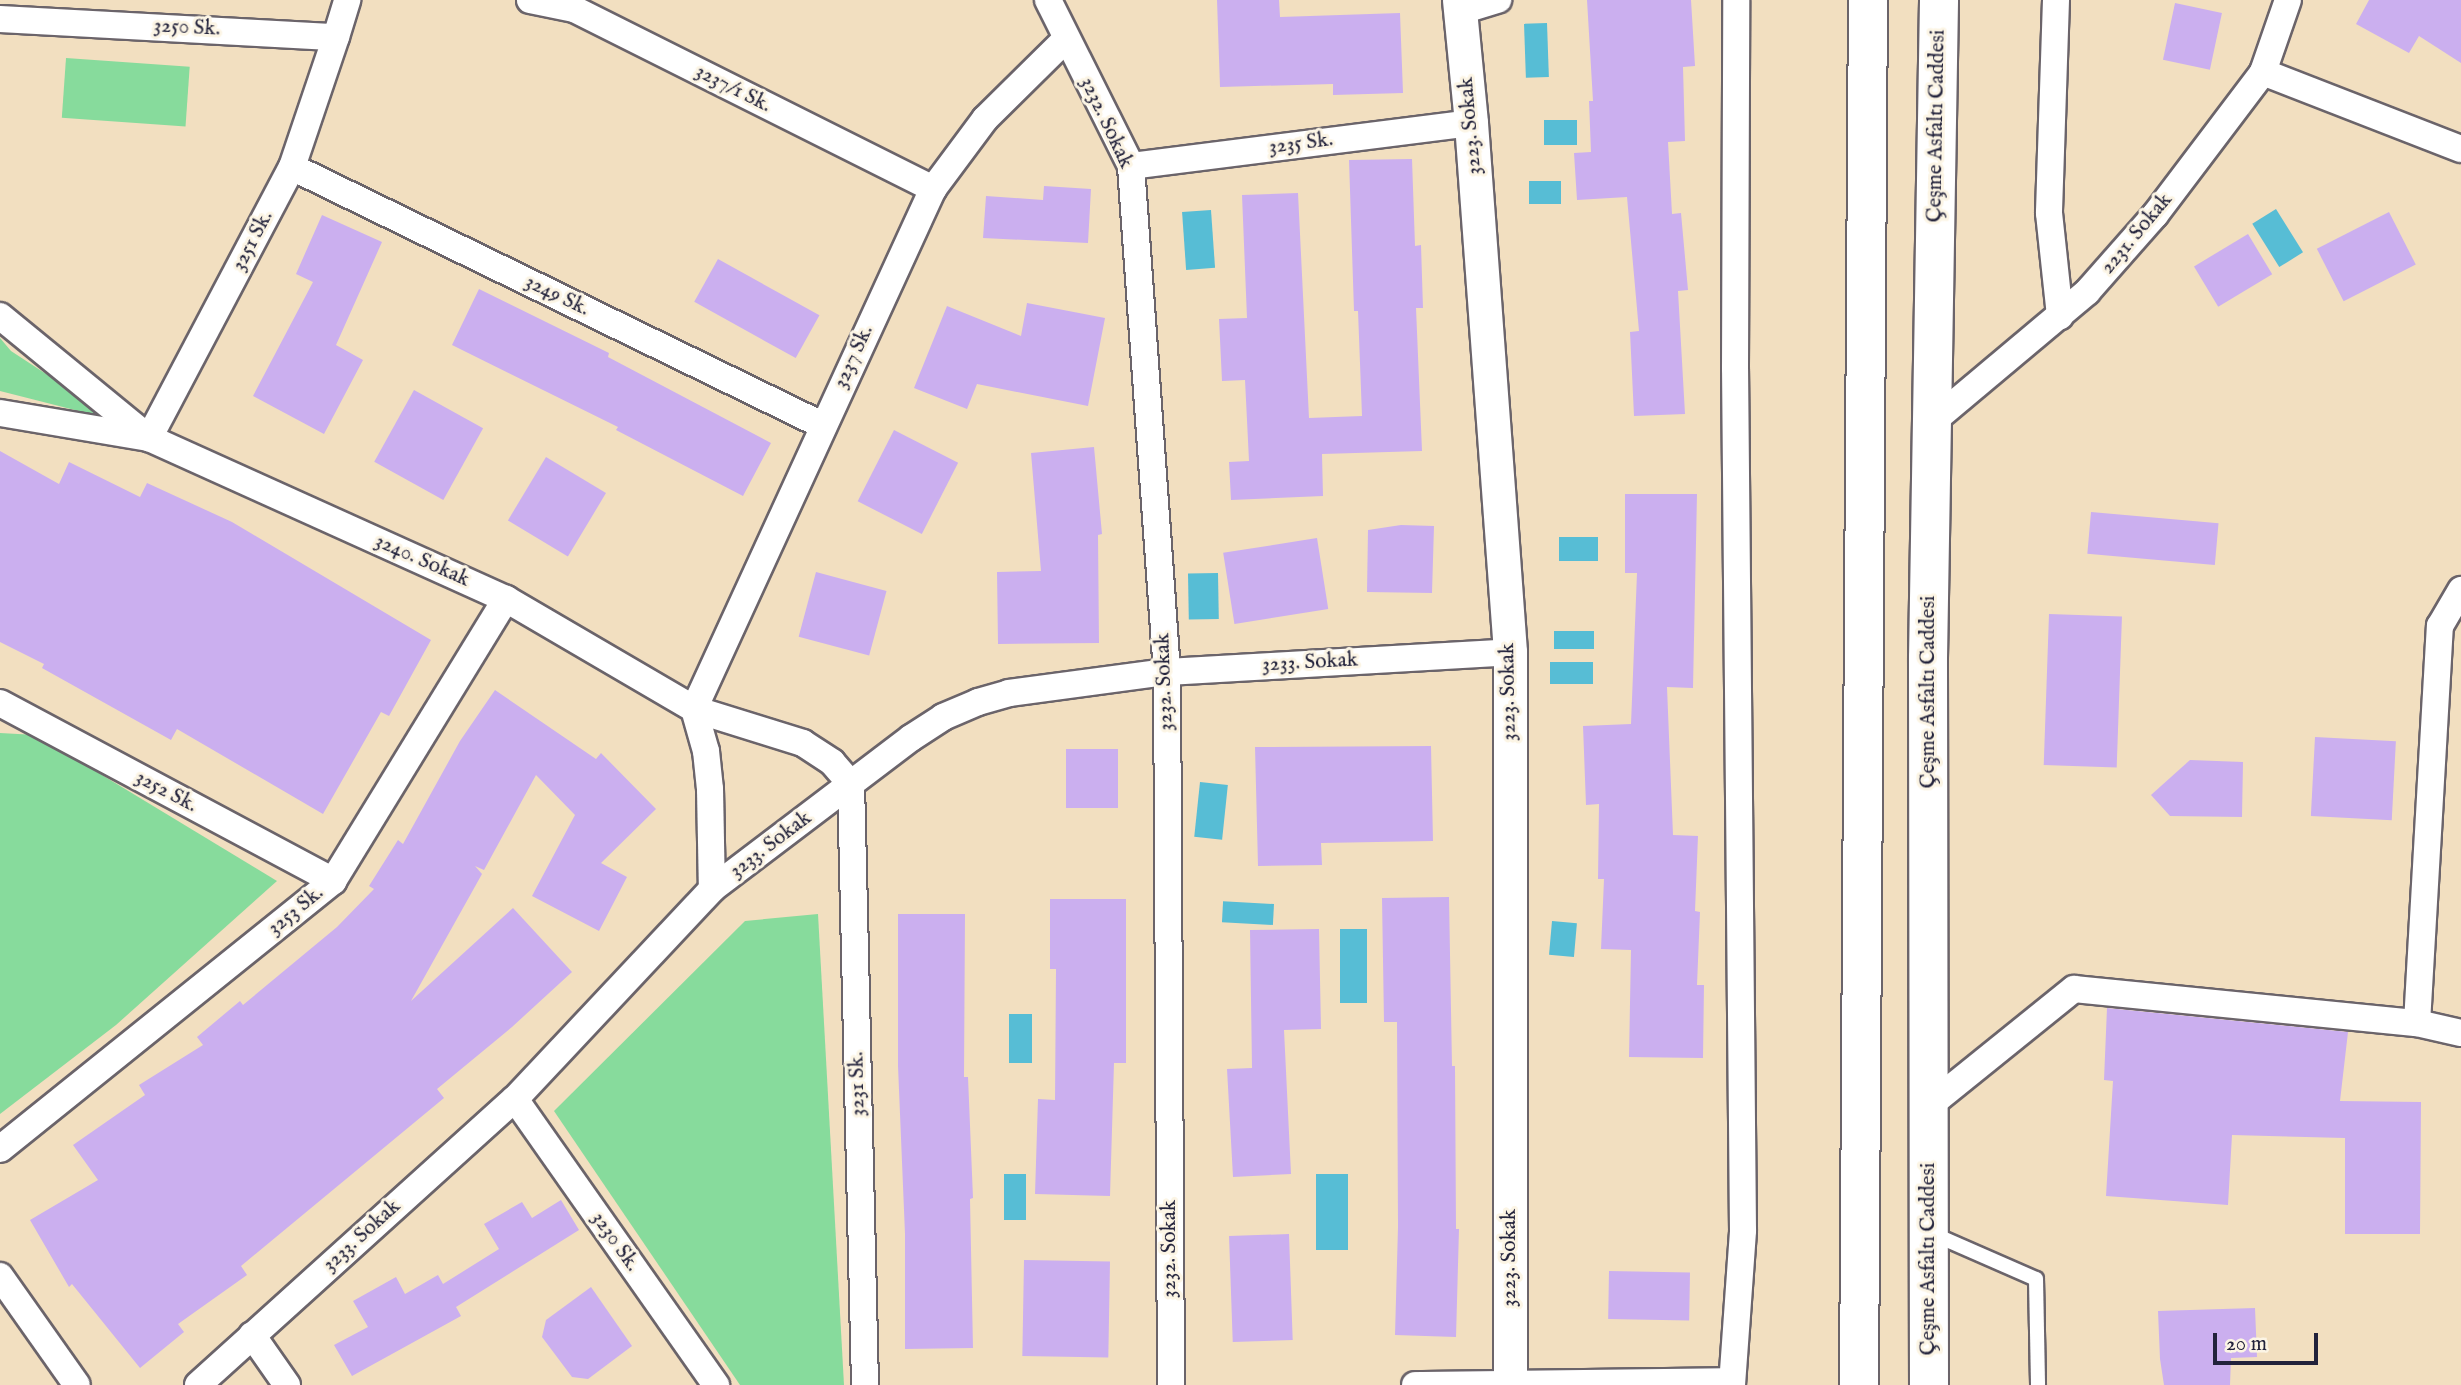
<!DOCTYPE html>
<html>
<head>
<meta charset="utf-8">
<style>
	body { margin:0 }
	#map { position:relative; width:2461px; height:1385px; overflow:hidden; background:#f2dfc0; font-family:"IM FELL English",serif }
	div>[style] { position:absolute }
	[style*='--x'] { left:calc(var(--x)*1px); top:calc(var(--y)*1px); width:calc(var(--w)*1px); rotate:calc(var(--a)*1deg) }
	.green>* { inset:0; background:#87db9c; transform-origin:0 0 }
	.water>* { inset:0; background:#57bdd5; transform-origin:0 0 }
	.building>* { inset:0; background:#cbafef; transform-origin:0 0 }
	.roads { filter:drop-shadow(2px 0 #6b646a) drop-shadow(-2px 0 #6b646a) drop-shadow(0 2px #6b646a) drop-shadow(0 -2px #6b646a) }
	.service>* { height:14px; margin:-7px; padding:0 7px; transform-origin:7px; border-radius:7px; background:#fff }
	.minor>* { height:26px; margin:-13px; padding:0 13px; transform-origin:13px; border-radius:13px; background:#fff }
	.tertiary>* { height:33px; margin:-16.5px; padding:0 16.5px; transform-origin:16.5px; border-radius:16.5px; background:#fff }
	.trunk>* { height:38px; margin:-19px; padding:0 19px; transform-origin:19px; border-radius:19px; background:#fff }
	span { translate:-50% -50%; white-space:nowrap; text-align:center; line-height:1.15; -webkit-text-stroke:6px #fcf5e5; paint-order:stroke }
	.street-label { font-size:21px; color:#22223b }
	.scale { position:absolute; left:2213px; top:1333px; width:105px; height:32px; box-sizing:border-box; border:4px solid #22223b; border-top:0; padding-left:9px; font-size:21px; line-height:24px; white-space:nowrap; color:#22223b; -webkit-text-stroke:5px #fcf5e5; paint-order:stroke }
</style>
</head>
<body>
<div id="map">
	<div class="green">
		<div style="left:66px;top:58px;width:124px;height:60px;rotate:4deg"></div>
		<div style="clip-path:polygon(0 338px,11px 351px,118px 421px,0 391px)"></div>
		<div style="clip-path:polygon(0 733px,36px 735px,277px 881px,116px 1025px,0 1114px)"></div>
		<div style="clip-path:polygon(818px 914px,844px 1385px,740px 1385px,554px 1111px,745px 921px)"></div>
	</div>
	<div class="water">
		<div style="left:1547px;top:23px;width:54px;height:23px;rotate:88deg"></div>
		<div style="left:1577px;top:120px;width:25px;height:33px;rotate:90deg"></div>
		<div style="left:1529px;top:181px;width:32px;height:23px"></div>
		<div style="left:2276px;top:209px;width:51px;height:28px;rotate:58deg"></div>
		<div style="left:1211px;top:210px;width:58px;height:29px;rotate:86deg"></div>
		<div style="left:1559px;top:537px;width:39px;height:24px"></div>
		<div style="left:1218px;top:573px;width:46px;height:30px;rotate:89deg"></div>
		<div style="left:1554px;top:631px;width:40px;height:18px"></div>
		<div style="left:1550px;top:662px;width:43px;height:22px"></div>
		<div style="left:1200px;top:782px;width:28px;height:55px;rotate:6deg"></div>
		<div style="left:1274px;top:904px;width:21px;height:51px;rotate:93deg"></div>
		<div style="left:1552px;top:921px;width:25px;height:34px;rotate:5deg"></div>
		<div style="left:1340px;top:929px;width:27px;height:74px"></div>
		<div style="left:1009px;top:1014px;width:23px;height:49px"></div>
		<div style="left:1004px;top:1174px;width:22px;height:46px"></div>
		<div style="left:1316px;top:1174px;width:32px;height:76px"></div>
	</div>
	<div class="building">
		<div style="clip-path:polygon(1217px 0,1279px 0,1280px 17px,1400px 13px,1403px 93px,1333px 95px,1333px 84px,1220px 87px)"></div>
		<div style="clip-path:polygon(1587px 0,1691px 0,1695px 66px,1683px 67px,1685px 141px,1668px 142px,1672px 214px,1681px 213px,1688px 290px,1678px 291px,1685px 414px,1634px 416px,1630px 332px,1639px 331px,1627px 197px,1577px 200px,1574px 153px,1591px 152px,1589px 101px,1593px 101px)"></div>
		<div style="clip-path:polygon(2369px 0,2461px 0,2461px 63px,2419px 36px,2409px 53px,2356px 24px)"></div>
		<div style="left:2175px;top:3px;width:48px;height:58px;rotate:12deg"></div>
		<div style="clip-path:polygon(1412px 159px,1415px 246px,1421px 245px,1423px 308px,1416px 308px,1422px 451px,1322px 454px,1323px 496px,1231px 500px,1229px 462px,1249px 461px,1245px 380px,1222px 381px,1219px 319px,1247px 318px,1242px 195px,1298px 193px,1309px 418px,1362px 416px,1358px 311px,1354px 311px,1349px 160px)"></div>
		<div style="clip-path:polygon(1044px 186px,1091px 189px,1088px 243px,983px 238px,986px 196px,1043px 200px)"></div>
		<div style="left:2389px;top:212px;width:59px;height:81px;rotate:63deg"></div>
		<div style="clip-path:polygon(322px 215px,382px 242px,336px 345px,363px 360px,324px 434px,253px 396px,313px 282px,296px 274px)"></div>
		<div style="left:2248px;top:234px;width:47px;height:63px;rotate:59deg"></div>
		<div style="left:718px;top:259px;width:116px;height:49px;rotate:29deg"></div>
		<div style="clip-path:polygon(479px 289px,609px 353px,608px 357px,771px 443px,743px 496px,616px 430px,618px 427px,452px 345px)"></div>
		<div style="clip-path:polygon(1027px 303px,1105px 318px,1088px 406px,977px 384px,967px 409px,914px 388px,947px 306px,1021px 336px)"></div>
		<div style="left:414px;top:390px;width:79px;height:82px;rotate:29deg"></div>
		<div style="left:894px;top:430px;width:72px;height:80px;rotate:27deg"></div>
		<div style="clip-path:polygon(1094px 447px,1102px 534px,1098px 535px,1099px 643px,998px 644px,997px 572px,1041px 571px,1031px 453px)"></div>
		<div style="clip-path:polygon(0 451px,59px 484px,69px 462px,140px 497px,147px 483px,232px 522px,431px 640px,389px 716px,381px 712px,323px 814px,177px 729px,171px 740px,42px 668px,44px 664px,0 642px)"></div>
		<div style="left:546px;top:457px;width:70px;height:74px;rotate:31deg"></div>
		<div style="clip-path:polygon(1625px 494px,1697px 494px,1693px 688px,1667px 687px,1673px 835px,1698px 836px,1695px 911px,1700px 912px,1697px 985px,1704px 985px,1703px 1058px,1629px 1057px,1631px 950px,1601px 949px,1604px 879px,1598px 879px,1599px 804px,1586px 805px,1583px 726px,1631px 724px,1637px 573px,1625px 573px)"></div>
		<div style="left:2091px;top:512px;width:128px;height:42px;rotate:5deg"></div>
		<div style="clip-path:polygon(1401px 525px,1434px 526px,1432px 593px,1367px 592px,1368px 530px)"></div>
		<div style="left:1317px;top:538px;width:72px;height:95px;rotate:81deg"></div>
		<div style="left:816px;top:572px;width:73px;height:67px;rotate:15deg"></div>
		<div style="left:2049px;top:614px;width:73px;height:151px;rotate:2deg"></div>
		<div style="clip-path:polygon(495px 690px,596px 759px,601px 753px,656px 809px,601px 863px,627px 877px,599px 931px,532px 896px,575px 815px,536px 775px,484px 870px,475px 866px,482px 874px,411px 1001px,513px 908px,572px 972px,512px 1027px,437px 1089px,444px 1098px,241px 1266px,247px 1275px,178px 1324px,184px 1332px,140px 1368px,72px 1284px,69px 1287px,30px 1220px,98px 1180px,73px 1145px,145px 1095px,139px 1085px,203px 1045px,197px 1037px,240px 1001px,243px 1005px,337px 927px,374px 889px,369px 886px,398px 840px,403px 844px,460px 741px)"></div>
		<div style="left:2315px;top:737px;width:81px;height:79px;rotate:3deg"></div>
		<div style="clip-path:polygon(1431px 746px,1433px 841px,1321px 843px,1322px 865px,1258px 866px,1255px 747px)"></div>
		<div style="left:1066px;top:749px;width:52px;height:59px"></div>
		<div style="clip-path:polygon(2190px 760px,2243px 762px,2242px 817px,2170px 816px,2151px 795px)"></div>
		<div style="clip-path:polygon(1449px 897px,1452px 1066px,1455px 1066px,1456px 1229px,1459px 1229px,1456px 1337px,1395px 1335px,1398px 1227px,1397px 1022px,1384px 1022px,1382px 898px)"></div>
		<div style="clip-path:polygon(1050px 899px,1126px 899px,1126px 1063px,1114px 1063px,1110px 1196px,1035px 1194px,1038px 1099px,1055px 1100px,1056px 969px,1050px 969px)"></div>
		<div style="clip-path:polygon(898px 914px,965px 914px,964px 1077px,968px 1077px,973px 1198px,970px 1199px,973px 1348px,905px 1349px,905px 1234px,898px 1066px)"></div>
		<div style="clip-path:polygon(1319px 929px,1321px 1029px,1284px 1030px,1291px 1174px,1233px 1177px,1227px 1069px,1252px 1068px,1250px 930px)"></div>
		<div style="clip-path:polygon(2107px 1008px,2348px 1032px,2340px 1101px,2421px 1102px,2420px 1234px,2345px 1234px,2345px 1138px,2232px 1135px,2228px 1205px,2106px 1196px,2113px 1081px,2104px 1080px)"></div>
		<div style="clip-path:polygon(561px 1200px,579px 1230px,456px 1307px,461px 1316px,352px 1376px,334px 1345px,368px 1327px,353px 1301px,396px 1277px,405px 1294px,438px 1275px,443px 1284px,499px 1249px,484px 1224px,522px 1202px,532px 1218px)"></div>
		<div style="left:1289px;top:1234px;width:106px;height:60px;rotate:88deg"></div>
		<div style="left:1024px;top:1260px;width:86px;height:96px;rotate:1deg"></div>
		<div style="left:1609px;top:1271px;width:81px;height:48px;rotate:1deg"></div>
		<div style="clip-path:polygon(591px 1287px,632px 1346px,588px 1379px,572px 1377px,542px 1337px,546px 1320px)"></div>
		<div style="clip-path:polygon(2255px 1308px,2257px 1357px,2231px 1358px,2230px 1385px,2164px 1385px,2160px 1359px,2158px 1311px)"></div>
	</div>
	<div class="roads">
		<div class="service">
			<div style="--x:1933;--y:1234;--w:112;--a:23.6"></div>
			<div style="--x:2036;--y:1279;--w:106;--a:88.9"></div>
		</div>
		<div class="minor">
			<div style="--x:530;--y:0;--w:45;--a:11.6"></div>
			<div style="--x:574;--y:9;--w:402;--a:26.6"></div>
			<div style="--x:1048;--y:0;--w:186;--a:63.4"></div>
			<div style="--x:1131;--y:166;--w:507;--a:85.93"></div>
			<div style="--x:1167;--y:672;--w:713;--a:89.68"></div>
			<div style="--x:2056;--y:0;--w:213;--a:91.9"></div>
			<div style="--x:2049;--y:213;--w:104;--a:83.9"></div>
			<div style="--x:1461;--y:11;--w:39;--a:-17"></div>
			<div style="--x:0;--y:19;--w:336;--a:3.1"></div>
			<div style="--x:336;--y:37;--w:39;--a:-73"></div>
			<div style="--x:2263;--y:72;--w:212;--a:21.3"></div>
			<div style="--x:1131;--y:166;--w:343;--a:-7.2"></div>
			<div style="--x:292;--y:167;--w:589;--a:25.96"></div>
			<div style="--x:0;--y:316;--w:193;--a:39.3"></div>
			<div style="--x:149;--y:438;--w:392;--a:24.3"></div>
			<div style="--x:506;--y:599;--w:218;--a:30.3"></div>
			<div style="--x:694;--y:709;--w:44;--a:74.1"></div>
			<div style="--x:706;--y:751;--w:38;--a:84"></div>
			<div style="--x:710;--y:789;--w:100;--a:88.9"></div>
			<div style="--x:0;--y:413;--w:151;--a:9.5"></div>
			<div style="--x:149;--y:438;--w:306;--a:-62.2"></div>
			<div style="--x:292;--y:167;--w:137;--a:-71.3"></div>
			<div style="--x:1931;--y:423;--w:204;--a:-40"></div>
			<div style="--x:2087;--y:292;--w:103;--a:-48.6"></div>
			<div style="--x:2155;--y:215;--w:179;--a:-52.9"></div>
			<div style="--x:2263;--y:72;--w:76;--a:-70.9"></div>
			<div style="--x:0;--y:703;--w:378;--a:28.1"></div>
			<div style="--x:2417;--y:1023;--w:398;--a:-86.7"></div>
			<div style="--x:2440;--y:626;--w:42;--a:-59.7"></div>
			<div style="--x:515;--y:1099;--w:350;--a:54.9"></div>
			<div style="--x:1930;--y:1105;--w:185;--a:-38.9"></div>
			<div style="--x:2074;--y:989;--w:345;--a:5.7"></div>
			<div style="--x:2417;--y:1023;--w:45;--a:12.8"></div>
			<div style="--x:0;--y:1149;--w:427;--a:-38.8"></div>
			<div style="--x:333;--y:881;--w:331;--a:-58.5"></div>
			<div style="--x:0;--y:1276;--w:133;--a:54.8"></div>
			<div style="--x:252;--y:1335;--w:61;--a:55"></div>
			<div style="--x:198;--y:1385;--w:427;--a:-42.1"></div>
			<div style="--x:515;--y:1099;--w:288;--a:-46.8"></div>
			<div style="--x:712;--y:889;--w:250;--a:-37.2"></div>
			<div style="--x:911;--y:738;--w:38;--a:-33"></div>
			<div style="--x:943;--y:717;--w:38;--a:-23"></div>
			<div style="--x:978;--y:702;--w:32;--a:-16"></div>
			<div style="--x:1009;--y:693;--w:159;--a:-7.6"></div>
			<div style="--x:1167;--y:672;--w:344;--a:-3.3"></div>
			<div style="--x:865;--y:1385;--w:601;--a:-91.33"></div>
			<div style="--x:851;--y:784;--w:29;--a:-131"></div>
			<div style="--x:832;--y:762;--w:35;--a:-147"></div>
			<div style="--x:803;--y:743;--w:114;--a:-162.7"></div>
			<div style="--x:694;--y:709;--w:572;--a:-65.32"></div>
			<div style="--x:933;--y:189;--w:87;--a:-53.4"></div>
			<div style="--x:985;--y:119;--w:112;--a:-44.6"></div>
			<div style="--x:1415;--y:1385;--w:317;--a:-0.7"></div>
			<div style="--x:1732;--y:1385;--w:155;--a:-85.9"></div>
			<div style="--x:1743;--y:1230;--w:862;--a:-90.53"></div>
			<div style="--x:1735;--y:368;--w:368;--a:-89.8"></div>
		</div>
		<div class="tertiary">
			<div style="--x:1459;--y:0;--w:124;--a:84.4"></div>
			<div style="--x:1471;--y:123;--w:530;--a:85.78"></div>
			<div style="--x:1510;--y:652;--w:733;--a:90"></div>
		</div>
		<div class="trunk">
			<div style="--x:1859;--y:1385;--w:1385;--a:-89.63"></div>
			<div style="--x:1929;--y:1385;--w:727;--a:-90.08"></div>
			<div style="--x:1928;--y:658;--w:658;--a:-89.04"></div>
		</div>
	</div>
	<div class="street-label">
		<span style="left:187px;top:28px;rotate:3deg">3250 Sk.</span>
		<span style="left:733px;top:89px;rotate:27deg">3237/1 Sk.</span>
		<span style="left:1106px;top:123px;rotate:65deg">3232. Sokak</span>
		<span style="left:1471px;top:126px;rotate:-95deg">3223. Sokak</span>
		<span style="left:1937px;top:126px;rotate:-89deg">Çeşme Asfaltı Caddesi</span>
		<span style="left:1301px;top:144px;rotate:-7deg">3235 Sk.</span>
		<span style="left:2137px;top:234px;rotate:-50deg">2231. Sokak</span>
		<span style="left:253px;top:241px;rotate:-62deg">3251 Sk.</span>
		<span style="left:557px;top:296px;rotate:26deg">3249 Sk.</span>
		<span style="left:854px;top:357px;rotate:-65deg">3237 Sk.</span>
		<span style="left:422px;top:561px;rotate:24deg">3240. Sokak</span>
		<span style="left:1310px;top:663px;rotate:-3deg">3233. Sokak</span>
		<span style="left:1165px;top:682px;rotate:-92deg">3232. Sokak</span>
		<span style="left:1509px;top:692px;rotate:-91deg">3223. Sokak</span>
		<span style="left:1929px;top:692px;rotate:-90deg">Çeşme Asfaltı Caddesi</span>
		<span style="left:166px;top:792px;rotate:28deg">3252 Sk.</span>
		<span style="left:771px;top:845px;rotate:-37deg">3233. Sokak</span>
		<span style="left:296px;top:911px;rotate:-39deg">3253 Sk.</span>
		<span style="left:858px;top:1084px;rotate:-91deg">3231 Sk.</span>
		<span style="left:362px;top:1236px;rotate:-42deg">3233. Sokak</span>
		<span style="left:615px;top:1242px;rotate:55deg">3230 Sk.</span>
		<span style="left:1170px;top:1249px;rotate:-90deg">3232. Sokak</span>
		<span style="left:1510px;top:1258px;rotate:-90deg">3223. Sokak</span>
		<span style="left:1929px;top:1259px;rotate:-90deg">Çeşme Asfaltı Caddesi</span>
	</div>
	<div class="scale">20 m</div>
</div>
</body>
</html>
